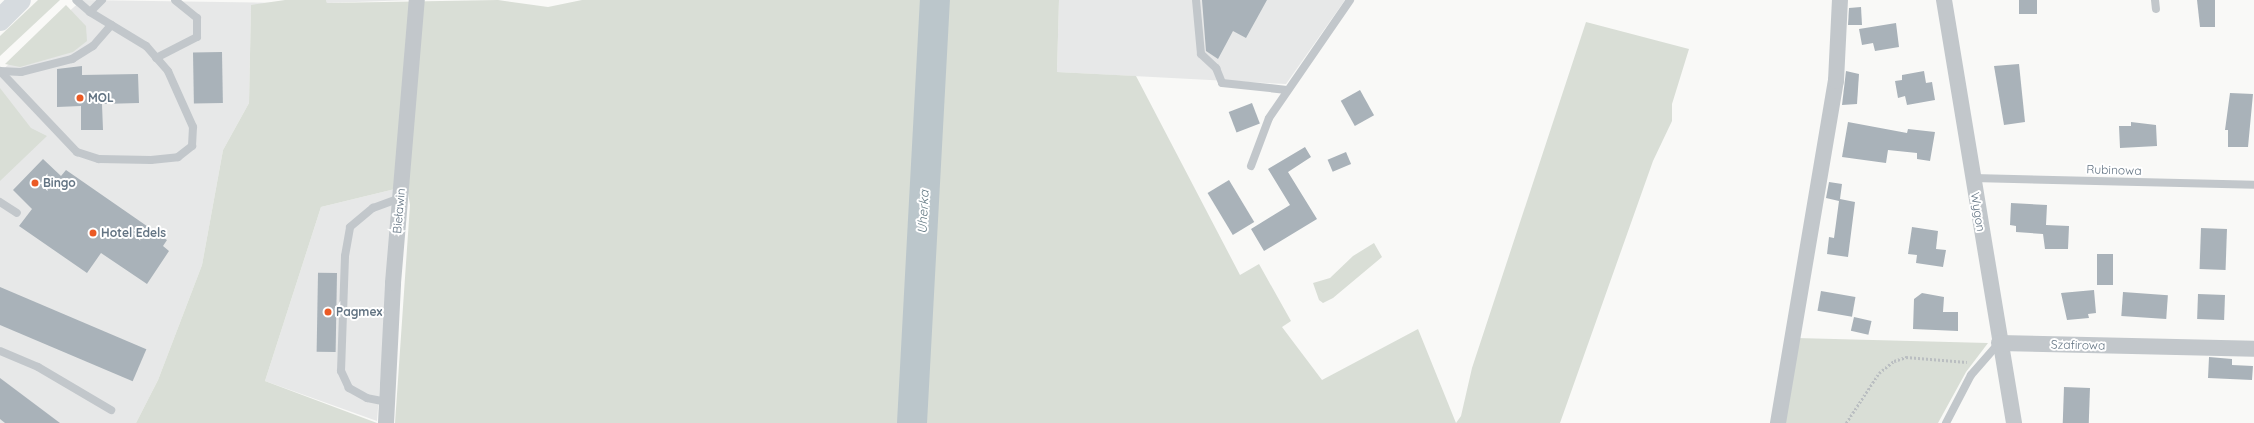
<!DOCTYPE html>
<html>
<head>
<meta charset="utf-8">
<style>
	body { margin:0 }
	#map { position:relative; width:2254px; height:423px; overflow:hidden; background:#f9f9f7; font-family:Quicksand,sans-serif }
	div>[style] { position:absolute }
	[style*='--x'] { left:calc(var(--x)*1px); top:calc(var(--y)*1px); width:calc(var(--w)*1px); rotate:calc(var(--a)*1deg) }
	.built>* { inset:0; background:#e7e8e8 }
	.green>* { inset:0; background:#d9ded6 }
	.river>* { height:30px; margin:-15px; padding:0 15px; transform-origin:15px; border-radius:15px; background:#bbc6cb }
	.building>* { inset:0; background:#a9b2b9; transform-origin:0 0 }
	.path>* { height:2.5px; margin-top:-1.25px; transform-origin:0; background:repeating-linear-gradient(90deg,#babec1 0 2px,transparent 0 4px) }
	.lane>* { height:8px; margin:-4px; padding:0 4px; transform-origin:4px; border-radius:4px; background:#c2c7cb }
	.street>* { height:16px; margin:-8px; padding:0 8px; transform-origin:8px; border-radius:8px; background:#c2c7cb }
	.highway>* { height:22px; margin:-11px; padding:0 11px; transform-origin:11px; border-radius:11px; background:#d6dbdf }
	.dots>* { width:11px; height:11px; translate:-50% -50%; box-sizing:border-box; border:2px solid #fff; border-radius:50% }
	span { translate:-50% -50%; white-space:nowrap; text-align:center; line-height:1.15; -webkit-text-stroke:4px #fff; paint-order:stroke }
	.poi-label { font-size:12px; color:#637483; font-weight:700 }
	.left { translate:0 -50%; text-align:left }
	.street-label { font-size:12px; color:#637483 }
	.water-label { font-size:13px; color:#637a84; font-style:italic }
</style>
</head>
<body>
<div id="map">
	<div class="built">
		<div style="clip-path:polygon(82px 0,285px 3px,251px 6px,249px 103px,223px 150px,202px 265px,158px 380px,136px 423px,0 423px,0 72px)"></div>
		<div style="clip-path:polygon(326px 0,412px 0,327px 3px)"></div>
		<div style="clip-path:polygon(1059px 0,1345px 0,1286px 84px,1057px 72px)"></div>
		<div style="clip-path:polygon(395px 189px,377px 421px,265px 381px,321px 207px)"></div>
	</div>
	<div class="green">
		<div style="clip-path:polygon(38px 0,60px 0,0 56px,0 36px)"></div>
		<div style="clip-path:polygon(285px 0,326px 0,327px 3px,498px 0,548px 7px,582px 0,1059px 0,1057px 72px,1136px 76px,1240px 275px,1259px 264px,1291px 321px,1282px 327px,1322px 380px,1418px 329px,1456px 423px,1461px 416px,1472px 368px,1586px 22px,1689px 49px,1672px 104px,1672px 121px,1653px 161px,1560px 423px,395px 423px,410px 205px,408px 192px,395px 189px,321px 207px,265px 381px,377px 423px,136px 423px,158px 380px,202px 265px,223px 150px,249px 103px,251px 5px)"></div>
		<div style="clip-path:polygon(66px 5px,86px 26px,87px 41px,73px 52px,20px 67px,5px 64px)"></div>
		<div style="clip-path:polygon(0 88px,31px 128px,47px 136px,0 181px)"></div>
		<div style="clip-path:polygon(1374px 243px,1382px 257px,1333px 298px,1323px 303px,1319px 300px,1313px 283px,1330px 278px,1353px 256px)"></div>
		<div style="clip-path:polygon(1796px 338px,1988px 343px,1966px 372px,1938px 423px,1781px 423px)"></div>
	</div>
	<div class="river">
		<div style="--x:912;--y:423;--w:424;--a:-86.9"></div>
	</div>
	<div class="building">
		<div style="clip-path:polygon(1202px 0,1267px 0,1246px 38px,1233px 31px,1218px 59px,1206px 51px)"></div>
		<div style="left:2019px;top:0;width:18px;height:14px"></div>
		<div style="clip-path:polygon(2197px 0,2215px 0,2215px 27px,2200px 27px)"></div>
		<div style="clip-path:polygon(1861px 7px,1862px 25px,1848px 25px,1849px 8px)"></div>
		<div style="clip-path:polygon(1896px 23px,1899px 47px,1875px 51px,1873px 43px,1862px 45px,1859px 29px)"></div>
		<div style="left:222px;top:52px;width:51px;height:29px;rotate:89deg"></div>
		<div style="clip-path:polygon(2019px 64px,2025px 122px,2004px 125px,1994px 66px)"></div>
		<div style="clip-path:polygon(82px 66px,82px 75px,138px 74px,139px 103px,102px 104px,103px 130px,81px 130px,81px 106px,57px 107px,57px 69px)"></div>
		<div style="clip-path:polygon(1846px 71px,1859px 74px,1857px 104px,1842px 105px)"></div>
		<div style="clip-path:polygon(1924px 71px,1926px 83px,1932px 82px,1935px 100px,1907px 105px,1905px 96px,1898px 98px,1895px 81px,1902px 80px,1902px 75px)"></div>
		<div style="left:1360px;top:90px;width:29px;height:22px;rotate:61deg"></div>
		<div style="clip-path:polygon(2230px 93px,2253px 94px,2248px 147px,2228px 147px,2228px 130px,2225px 130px)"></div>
		<div style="left:1252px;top:103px;width:22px;height:25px;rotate:69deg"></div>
		<div style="clip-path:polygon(1848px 122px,1907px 133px,1908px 129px,1935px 132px,1930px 161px,1917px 159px,1917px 153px,1888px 150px,1886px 163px,1842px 157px)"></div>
		<div style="clip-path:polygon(2131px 122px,2156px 125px,2157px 146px,2120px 148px,2119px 126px,2131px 126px)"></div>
		<div style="clip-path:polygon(1305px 147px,1311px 157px,1288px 172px,1317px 219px,1264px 251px,1251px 229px,1290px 205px,1268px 169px)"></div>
		<div style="left:1346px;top:152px;width:13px;height:20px;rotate:67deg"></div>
		<div style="clip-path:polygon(43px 159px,61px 176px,66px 170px,167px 240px,163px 246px,169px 251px,147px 284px,101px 253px,87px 273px,19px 226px,32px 209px,13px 190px)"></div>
		<div style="left:1229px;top:180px;width:49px;height:25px;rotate:59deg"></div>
		<div style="clip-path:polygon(1829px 182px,1842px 184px,1840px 199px,1855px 202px,1848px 257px,1827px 254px,1829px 237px,1834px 238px,1839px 201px,1826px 198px)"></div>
		<div style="clip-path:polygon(2011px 203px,2047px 205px,2046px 225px,2069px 226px,2068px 249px,2045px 249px,2043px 234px,2016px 232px,2016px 226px,2010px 225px)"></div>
		<div style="clip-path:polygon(1912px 227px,1938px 231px,1936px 249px,1946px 250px,1943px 267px,1916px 263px,1917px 255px,1908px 254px)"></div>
		<div style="left:2201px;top:228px;width:26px;height:41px;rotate:2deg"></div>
		<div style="left:2097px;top:254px;width:16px;height:31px"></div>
		<div style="left:337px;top:273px;width:79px;height:19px;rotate:91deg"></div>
		<div style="left:0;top:287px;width:159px;height:35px;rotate:23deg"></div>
		<div style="clip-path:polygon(2094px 290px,2096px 313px,2088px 314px,2089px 318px,2067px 320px,2061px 293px)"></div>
		<div style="left:1821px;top:291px;width:35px;height:20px;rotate:10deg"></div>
		<div style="left:2123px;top:292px;width:45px;height:24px;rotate:4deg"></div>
		<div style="clip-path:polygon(1922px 293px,1944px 297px,1943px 312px,1958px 312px,1958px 331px,1913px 329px,1914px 299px)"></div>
		<div style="left:2198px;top:294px;width:27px;height:25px;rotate:2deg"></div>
		<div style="left:1854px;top:317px;width:18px;height:14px;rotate:13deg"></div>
		<div style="clip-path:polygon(2209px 357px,2232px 359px,2232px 365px,2253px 366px,2252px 380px,2208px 378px)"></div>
		<div style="clip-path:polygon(0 378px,60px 423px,5px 423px,0 419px)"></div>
		<div style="left:2064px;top:387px;width:26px;height:36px;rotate:2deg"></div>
	</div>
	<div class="path">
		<div style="--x:1846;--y:423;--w:60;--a:-56.6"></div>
		<div style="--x:1879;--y:373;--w:19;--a:-39"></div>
		<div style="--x:1894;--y:361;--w:13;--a:-18"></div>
		<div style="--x:1906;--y:357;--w:61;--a:4.7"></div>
	</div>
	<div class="lane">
		<div style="--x:1196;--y:0;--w:54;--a:84.7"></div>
		<div style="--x:1201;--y:54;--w:21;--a:43"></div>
		<div style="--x:1216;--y:68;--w:16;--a:68"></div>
		<div style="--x:1222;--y:83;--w:65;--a:6.1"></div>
		<div style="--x:2155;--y:0;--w:9;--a:84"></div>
		<div style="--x:90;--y:12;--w:17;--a:-45"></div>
		<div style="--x:156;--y:58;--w:46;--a:-27.1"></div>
		<div style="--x:197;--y:37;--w:19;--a:-90"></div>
		<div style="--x:197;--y:18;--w:28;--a:-141"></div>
		<div style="--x:0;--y:71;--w:112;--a:46.5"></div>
		<div style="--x:77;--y:152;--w:23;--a:18"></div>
		<div style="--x:99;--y:159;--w:52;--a:1.1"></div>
		<div style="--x:151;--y:160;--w:27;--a:-6"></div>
		<div style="--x:178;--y:157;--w:18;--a:-38"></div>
		<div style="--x:192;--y:146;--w:19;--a:-87"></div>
		<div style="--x:193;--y:127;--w:61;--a:-114.1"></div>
		<div style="--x:168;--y:71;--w:33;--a:-131"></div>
		<div style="--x:146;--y:46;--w:66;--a:-148.7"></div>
		<div style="--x:90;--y:12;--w:18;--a:-139"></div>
		<div style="--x:0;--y:71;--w:21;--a:3"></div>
		<div style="--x:21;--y:72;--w:53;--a:-14.3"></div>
		<div style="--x:72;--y:59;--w:25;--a:-32"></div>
		<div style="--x:93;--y:46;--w:28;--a:-49"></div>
		<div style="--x:1251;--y:166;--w:51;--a:-69.4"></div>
		<div style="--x:1269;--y:118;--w:143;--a:-55.5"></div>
		<div style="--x:1973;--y:178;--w:281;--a:1.4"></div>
		<div style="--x:0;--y:202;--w:20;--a:33"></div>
		<div style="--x:0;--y:351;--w:41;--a:22.8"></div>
		<div style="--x:38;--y:367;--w:85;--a:30.5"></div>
		<div style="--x:387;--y:402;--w:20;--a:-169"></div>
		<div style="--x:367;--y:398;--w:21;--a:-151"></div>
		<div style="--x:349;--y:388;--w:19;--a:-115"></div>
		<div style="--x:341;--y:371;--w:115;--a:-88"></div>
		<div style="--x:345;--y:256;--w:29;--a:-80"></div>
		<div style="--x:350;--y:227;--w:30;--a:-40"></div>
		<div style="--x:373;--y:208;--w:29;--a:-20"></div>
		<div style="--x:1946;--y:423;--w:54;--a:-62.5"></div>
		<div style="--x:1971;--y:375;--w:43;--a:-48.8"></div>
	</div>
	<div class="street">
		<div style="--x:1944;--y:0;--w:429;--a:80.6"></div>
		<div style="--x:1999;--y:343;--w:255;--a:1.3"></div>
		<div style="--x:386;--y:423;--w:140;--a:-87.1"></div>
		<div style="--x:393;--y:283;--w:284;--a:-85.2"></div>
		<div style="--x:1778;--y:423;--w:347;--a:-80.4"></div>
		<div style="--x:1836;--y:81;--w:81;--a:-87.2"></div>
	</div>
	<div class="highway">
		<div style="--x:0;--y:20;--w:28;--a:-45"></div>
	</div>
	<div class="dots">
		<div style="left:80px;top:98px;background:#eb5a25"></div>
		<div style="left:35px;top:183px;background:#eb5a25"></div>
		<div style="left:93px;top:233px;background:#eb5a25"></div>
		<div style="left:328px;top:312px;background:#eb5a25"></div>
	</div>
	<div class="poi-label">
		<span class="left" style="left:88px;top:98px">MOL</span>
		<span class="left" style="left:43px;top:183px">Bingo</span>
		<span class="left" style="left:101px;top:233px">Hotel Edels</span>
		<span class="left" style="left:336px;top:312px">Pagmex</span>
	</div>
	<div class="street-label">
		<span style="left:2114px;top:170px;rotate:2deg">Rubinowa</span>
		<span style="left:399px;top:211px;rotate:-85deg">Bieławin</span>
		<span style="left:1978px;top:212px;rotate:81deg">Wygon</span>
		<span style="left:2078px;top:345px;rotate:1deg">Szafirowa</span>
	</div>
	<div class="water-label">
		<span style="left:923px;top:212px;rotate:-87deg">Uherka</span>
	</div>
</div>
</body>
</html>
